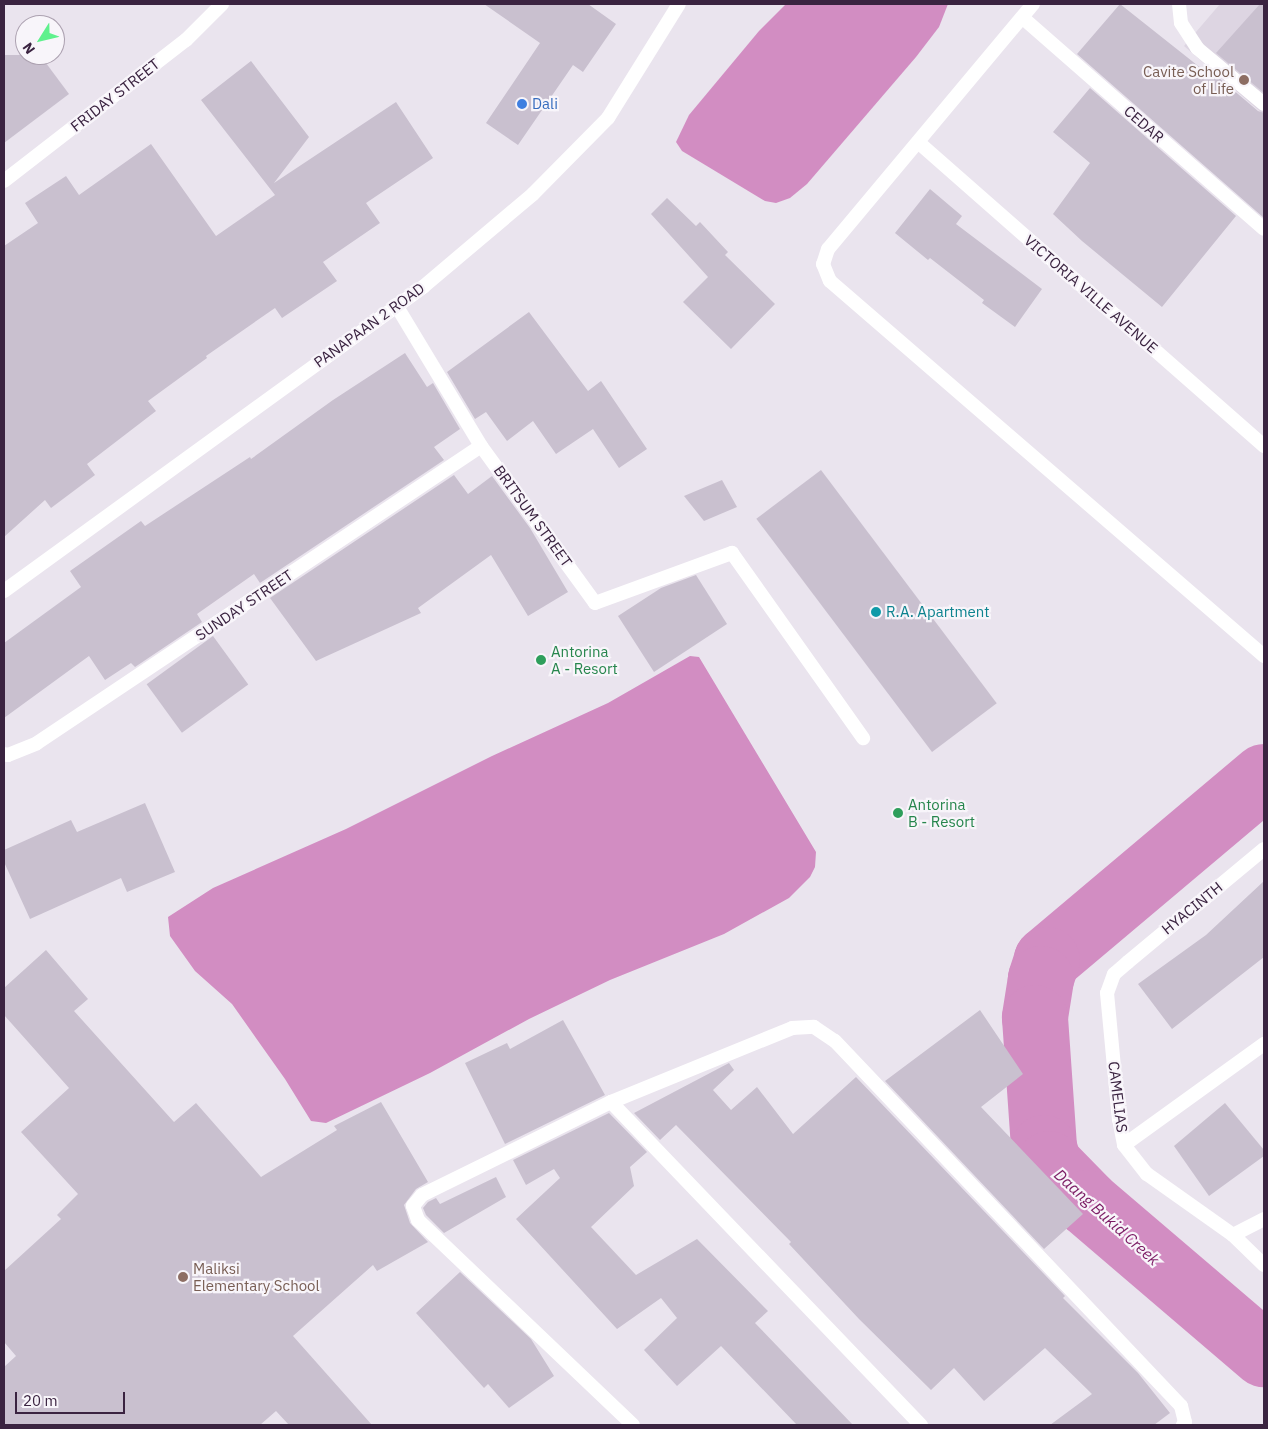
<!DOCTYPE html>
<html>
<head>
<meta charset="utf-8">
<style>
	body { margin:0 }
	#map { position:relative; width:1268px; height:1429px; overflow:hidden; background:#eae4ee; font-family:"IBM Plex Sans",sans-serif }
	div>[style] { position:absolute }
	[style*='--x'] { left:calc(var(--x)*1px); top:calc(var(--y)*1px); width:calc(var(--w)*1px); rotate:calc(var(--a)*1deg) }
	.built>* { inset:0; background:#ddd5e2 }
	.water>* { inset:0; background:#d28dc2 }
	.river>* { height:66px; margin:-33px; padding:0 33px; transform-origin:33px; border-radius:33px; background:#d28dc2 }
	.building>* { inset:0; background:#c9c0cf; transform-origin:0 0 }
	.minor>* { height:14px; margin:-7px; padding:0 7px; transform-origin:7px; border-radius:7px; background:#fff }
	.tertiary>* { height:14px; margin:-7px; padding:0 7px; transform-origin:7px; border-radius:7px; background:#fff }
	.dots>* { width:14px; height:14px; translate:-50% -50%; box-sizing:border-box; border:2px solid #f8f5fa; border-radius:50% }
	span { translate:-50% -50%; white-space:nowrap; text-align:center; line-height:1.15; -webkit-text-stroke:4.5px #f8f5fa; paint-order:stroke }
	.education-label { font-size:15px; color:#785e54 }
	.right { translate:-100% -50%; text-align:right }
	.left { translate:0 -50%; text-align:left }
	.street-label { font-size:15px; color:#3a2340 }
	.shop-label { font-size:15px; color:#366cbe }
	.culture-label { font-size:15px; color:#0d838f }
	.leisure-label { font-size:15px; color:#27864d }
	.water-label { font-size:16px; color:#7c1d65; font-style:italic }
	.frame { position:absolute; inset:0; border:5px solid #3a2340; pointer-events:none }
	.north { position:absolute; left:15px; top:15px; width:50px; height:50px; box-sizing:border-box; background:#f8f5fa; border:1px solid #aca1b0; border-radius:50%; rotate:234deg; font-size:14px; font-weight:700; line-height:20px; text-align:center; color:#3a2340 }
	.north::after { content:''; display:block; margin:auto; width:18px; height:22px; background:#5ff18d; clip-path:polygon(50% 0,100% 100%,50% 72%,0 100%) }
	.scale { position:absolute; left:15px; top:1392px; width:110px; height:22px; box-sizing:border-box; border:2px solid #3a2340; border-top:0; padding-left:6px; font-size:15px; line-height:18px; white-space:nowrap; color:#3a2340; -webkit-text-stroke:4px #f8f5fa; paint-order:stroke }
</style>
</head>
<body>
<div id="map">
	<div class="built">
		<div style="clip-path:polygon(1220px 4px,1264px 4px,1264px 115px,1184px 46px)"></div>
	</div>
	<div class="water">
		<div style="clip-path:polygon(786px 4px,948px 4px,939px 27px,916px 57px,807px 184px,790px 198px,776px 203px,765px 201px,682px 151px,676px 142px,689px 115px,759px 31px)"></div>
		<div style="clip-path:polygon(690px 656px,699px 657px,816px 852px,815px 867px,810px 877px,789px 898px,724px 934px,610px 980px,529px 1019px,430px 1073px,326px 1123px,311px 1121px,285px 1079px,232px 1004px,195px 971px,170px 936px,168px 917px,213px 888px,346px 829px,492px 756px,608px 703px)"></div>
	</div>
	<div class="river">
		<div style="--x:1264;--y:777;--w:284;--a:139.9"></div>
		<div style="--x:1047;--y:960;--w:20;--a:108"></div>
		<div style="--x:1041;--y:979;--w:39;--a:99"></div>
		<div style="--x:1035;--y:1018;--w:130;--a:86"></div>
		<div style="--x:1044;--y:1148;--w:17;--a:73"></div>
		<div style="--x:1049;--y:1164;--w:54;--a:45.7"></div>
		<div style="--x:1087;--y:1203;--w:233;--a:40.5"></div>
	</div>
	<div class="building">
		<div style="clip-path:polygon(484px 4px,588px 4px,616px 24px,583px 72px,573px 65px,518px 145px,486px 123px,540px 43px)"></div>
		<div style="clip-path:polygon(1120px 4px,1202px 69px,1205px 66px,1258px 111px,1264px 113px,1264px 218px,1077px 54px)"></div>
		<div style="clip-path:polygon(1260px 4px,1264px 4px,1264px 93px,1216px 53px)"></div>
		<div style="clip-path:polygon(4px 55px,40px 55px,69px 94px,4px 143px)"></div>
		<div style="clip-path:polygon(251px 61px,309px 137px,274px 183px,396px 102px,433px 158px,366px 203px,380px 223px,323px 262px,337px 281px,282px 318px,275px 308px,206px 356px,207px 358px,148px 401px,156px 411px,87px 464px,95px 475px,51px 508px,45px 500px,4px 537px,4px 246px,38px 223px,25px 203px,66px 176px,79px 195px,151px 144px,216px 236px,275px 195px,201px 100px)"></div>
		<div style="clip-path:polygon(1090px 88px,1236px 216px,1162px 307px,1082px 241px,1053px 214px,1090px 163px,1053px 132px)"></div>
		<div style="clip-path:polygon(930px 189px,962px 216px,956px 224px,1042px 289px,1015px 327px,982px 303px,984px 300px,930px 258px,928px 260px,895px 233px)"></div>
		<div style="clip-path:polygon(667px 198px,696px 226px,700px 222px,728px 252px,725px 255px,775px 304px,731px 349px,683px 302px,708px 277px,651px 214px)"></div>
		<div style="clip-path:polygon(529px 312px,588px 391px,601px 381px,647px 449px,619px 468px,593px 429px,556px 454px,533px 421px,507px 441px,486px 412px,475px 419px,447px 372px)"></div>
		<div style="clip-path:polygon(405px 353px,427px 387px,433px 383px,460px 429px,434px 447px,444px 460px,260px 583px,254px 574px,197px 614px,202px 622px,135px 667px,131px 663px,105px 680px,89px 656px,4px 718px,4px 643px,81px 587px,70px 571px,141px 521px,145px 526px,250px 457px,251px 459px,333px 400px)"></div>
		<div style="left:821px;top:470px;width:292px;height:81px;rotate:53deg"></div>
		<div style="clip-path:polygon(454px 475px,468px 494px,492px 476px,530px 528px,568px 592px,528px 616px,491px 555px,418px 608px,421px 613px,316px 661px,270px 598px)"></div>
		<div style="clip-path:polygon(722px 480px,737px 507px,704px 521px,684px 496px)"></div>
		<div style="clip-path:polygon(696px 575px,727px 624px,654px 672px,618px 616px,661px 588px)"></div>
		<div style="left:213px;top:636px;width:60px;height:82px;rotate:54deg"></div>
		<div style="clip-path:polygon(145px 803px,175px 872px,127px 892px,121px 878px,30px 919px,4px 862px,4px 850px,71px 820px,77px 832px)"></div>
		<div style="clip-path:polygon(1264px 881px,1264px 957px,1172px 1029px,1138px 984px,1206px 935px)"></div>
		<div style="clip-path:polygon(46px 950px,88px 999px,74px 1011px,174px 1122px,196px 1103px,261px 1177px,337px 1130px,334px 1126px,381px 1102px,428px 1182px,416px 1189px,404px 1205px,410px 1223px,428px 1242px,377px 1271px,373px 1265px,293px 1336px,372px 1425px,289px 1425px,276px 1411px,260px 1425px,4px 1425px,4px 1367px,16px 1356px,4px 1342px,4px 1271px,61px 1219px,57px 1215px,78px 1194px,21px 1132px,69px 1088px,4px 1015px,4px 988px)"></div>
		<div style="clip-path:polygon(980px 1010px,1023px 1074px,981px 1107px,1083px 1214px,1044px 1249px,885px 1081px)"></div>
		<div style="clip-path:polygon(563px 1020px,605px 1095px,505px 1144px,465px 1063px,507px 1043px,510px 1049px)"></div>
		<div style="clip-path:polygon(729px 1063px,734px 1070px,713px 1090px,731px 1110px,757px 1087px,793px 1134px,856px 1077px,1065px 1296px,1063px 1298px,1138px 1373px,1170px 1413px,1154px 1425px,1050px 1425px,1092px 1394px,1045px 1348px,984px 1401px,954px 1368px,931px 1390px,859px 1319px,789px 1244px,791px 1242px,676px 1125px,660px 1140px,634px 1113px)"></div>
		<div style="clip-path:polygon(1225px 1103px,1264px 1150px,1264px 1156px,1209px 1196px,1174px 1146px)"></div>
		<div style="clip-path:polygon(609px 1113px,647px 1152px,630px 1167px,634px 1186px,591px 1227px,636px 1275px,697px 1239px,768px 1311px,755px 1323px,853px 1425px,797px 1425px,721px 1346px,677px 1386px,644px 1350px,677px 1318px,661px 1298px,617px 1329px,516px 1219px,560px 1178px,554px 1169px,526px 1185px,513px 1160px)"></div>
		<div style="clip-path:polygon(496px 1177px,506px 1197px,444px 1233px,426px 1215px,423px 1208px,428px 1202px,436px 1198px,440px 1204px)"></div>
		<div style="clip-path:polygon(460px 1272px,531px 1339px,554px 1376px,509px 1408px,488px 1384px,484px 1388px,416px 1313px)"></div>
	</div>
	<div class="minor">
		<div style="--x:1033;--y:4;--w:319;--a:129.9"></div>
		<div style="--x:828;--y:249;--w:16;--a:108"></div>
		<div style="--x:823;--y:264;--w:18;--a:68"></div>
		<div style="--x:830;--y:281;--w:574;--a:40.83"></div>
		<div style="--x:1179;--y:4;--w:19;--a:84"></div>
		<div style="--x:1181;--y:23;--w:30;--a:57"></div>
		<div style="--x:1197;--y:48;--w:87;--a:39.9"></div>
		<div style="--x:1023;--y:18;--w:320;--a:41.2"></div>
		<div style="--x:918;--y:142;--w:461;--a:41.3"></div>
		<div style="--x:4;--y:181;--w:230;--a:-37.8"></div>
		<div style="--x:186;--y:40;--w:51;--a:-45"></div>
		<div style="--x:396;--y:305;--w:165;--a:58.9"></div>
		<div style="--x:481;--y:446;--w:194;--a:54"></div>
		<div style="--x:595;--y:603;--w:146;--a:-20.1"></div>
		<div style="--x:732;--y:553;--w:227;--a:54.7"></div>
		<div style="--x:4;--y:754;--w:4;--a:14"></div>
		<div style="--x:8;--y:755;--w:31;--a:-22"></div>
		<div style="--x:37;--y:743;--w:534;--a:-33.78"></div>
		<div style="--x:1264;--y:849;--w:177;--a:140.3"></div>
		<div style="--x:1128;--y:962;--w:18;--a:139"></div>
		<div style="--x:1114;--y:974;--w:20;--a:110"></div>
		<div style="--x:1107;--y:993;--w:127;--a:84.6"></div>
		<div style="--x:1119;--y:1119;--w:26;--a:79"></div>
		<div style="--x:1124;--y:1145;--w:37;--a:52"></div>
		<div style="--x:1147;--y:1174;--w:105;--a:35.3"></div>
		<div style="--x:1233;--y:1235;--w:43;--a:44.1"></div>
		<div style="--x:611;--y:1102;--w:448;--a:46.2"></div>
		<div style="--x:1124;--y:1145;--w:173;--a:-35.8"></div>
		<div style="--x:1233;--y:1235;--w:35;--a:-27"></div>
		<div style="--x:633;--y:1425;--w:297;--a:-136.4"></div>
		<div style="--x:418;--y:1220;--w:15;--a:-110"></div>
		<div style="--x:413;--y:1206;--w:14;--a:-51"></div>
		<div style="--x:422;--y:1195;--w:211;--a:-26.2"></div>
		<div style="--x:611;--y:1102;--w:196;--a:-22.2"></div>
		<div style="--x:792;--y:1028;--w:22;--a:-3"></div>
		<div style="--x:814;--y:1027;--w:25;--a:34"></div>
		<div style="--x:835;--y:1041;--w:503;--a:46.53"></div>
		<div style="--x:1181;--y:1406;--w:16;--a:76"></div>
		<div style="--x:1185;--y:1422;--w:4;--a:124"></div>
	</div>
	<div class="tertiary">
		<div style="--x:4;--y:591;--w:518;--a:-35.96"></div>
		<div style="--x:423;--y:287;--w:144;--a:-40.2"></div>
		<div style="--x:533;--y:194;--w:107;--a:-45.4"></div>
		<div style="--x:608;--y:118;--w:134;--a:-58.1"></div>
	</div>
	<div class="dots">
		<div style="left:1244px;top:80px;background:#8d6e63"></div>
		<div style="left:522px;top:104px;background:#3f7fe0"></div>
		<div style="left:876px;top:612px;background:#0f9aa8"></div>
		<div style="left:541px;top:660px;background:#2e9e5b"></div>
		<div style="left:898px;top:813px;background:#2e9e5b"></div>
		<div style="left:183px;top:1277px;background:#8d6e63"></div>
	</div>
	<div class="education-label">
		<span class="right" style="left:1234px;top:80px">Cavite School<br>of Life</span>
		<span class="left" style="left:193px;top:1277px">Maliksi<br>Elementary School</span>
	</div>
	<div class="street-label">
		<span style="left:115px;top:95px;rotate:-38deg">FRIDAY STREET</span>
		<span style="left:1144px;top:124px;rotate:41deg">CEDAR</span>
		<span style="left:1091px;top:294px;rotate:41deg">VICTORIA VILLE AVENUE</span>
		<span style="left:369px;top:325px;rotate:-36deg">PANAPAAN 2 ROAD</span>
		<span style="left:533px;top:516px;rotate:54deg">BRITSUM STREET</span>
		<span style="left:244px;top:605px;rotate:-34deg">SUNDAY STREET</span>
		<span style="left:1192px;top:908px;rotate:-39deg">HYACINTH</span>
		<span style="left:1118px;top:1097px;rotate:83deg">CAMELIAS</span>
	</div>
	<div class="shop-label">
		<span class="left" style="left:532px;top:104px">Dali</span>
	</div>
	<div class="culture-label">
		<span class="left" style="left:886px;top:612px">R.A. Apartment</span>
	</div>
	<div class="leisure-label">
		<span class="left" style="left:551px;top:660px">Antorina<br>A - Resort</span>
		<span class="left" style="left:908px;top:813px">Antorina<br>B - Resort</span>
	</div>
	<div class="water-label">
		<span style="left:1107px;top:1217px;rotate:42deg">Daang Bukid Creek</span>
	</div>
	<div class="frame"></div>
	<div class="north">N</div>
	<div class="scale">20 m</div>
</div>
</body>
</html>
